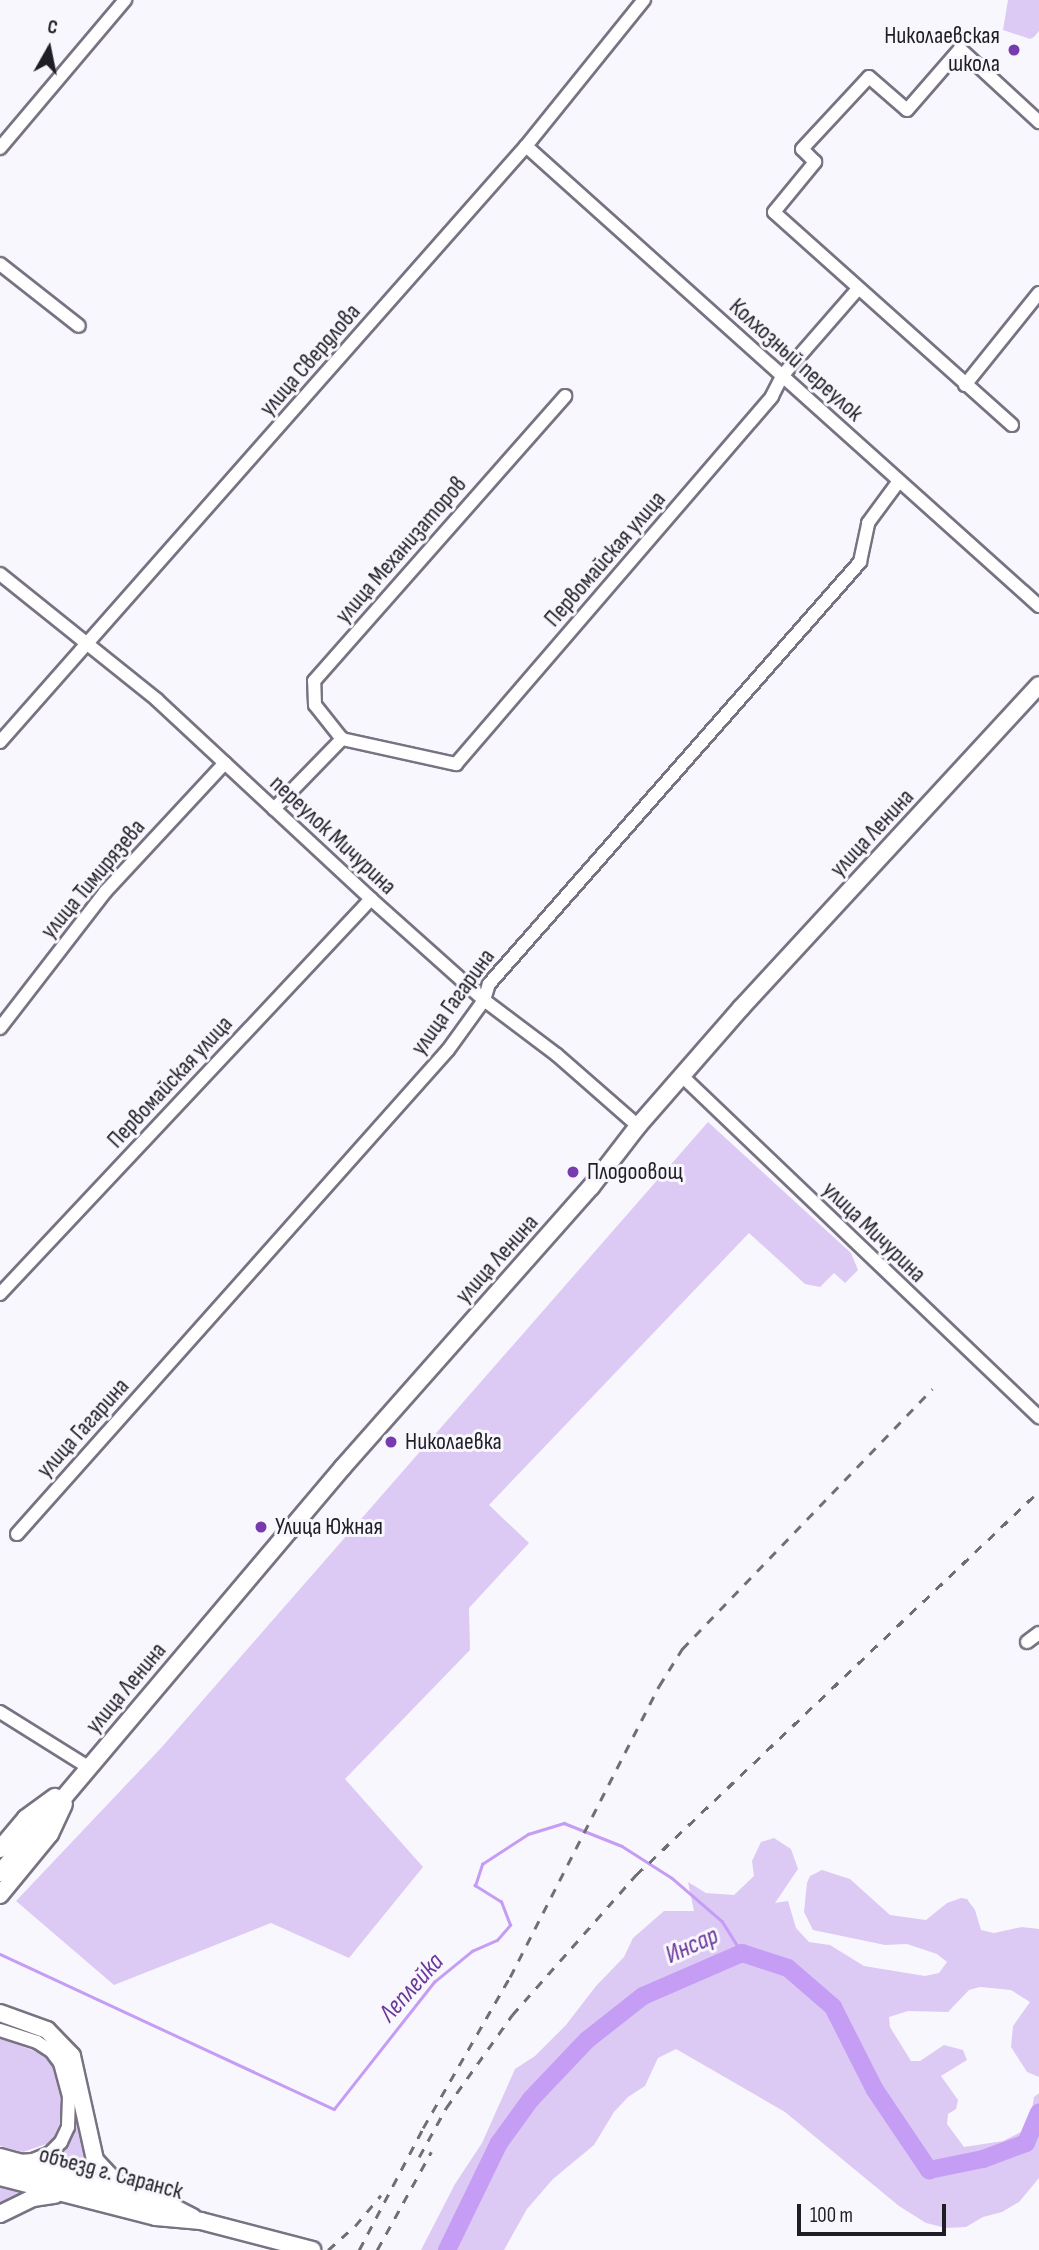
<!DOCTYPE html>
<html>
<head>
<meta charset="utf-8">
<style>
	body { margin:0 }
	#map { position:relative; width:1039px; height:2250px; overflow:hidden; background:#f9f7fe; font-family:"Sofia Sans Condensed",sans-serif }
	div>[style] { position:absolute }
	[style*='--x'] { left:calc(var(--x)*1px); top:calc(var(--y)*1px); width:calc(var(--w)*1px); rotate:calc(var(--a)*1deg) }
	.green>* { inset:0; background:#dccaf5 }
	.stream>* { height:2.5px; margin:-1.25px; padding:0 1.25px; transform-origin:1.25px; border-radius:1.25px; background:#c59df4 }
	.river>* { height:18px; margin:-9px; padding:0 9px; transform-origin:9px; border-radius:9px; background:#c59df4 }
	.roads { filter:drop-shadow(2px 0 #797282) drop-shadow(-2px 0 #797282) drop-shadow(0 2px #797282) drop-shadow(0 -2px #797282) }
	.minor>* { height:12px; margin:-6px; padding:0 6px; transform-origin:6px; border-radius:6px; background:#fff }
	.major>* { height:16px; margin:-8px; padding:0 8px; transform-origin:8px; border-radius:8px; background:#fff }
	.rail>* { height:2.5px; margin-top:-1.25px; transform-origin:0; background:repeating-linear-gradient(90deg,#706e75 0 9px,transparent 0 18px) }
	.dots>* { width:19px; height:19px; translate:-50% -50%; box-sizing:border-box; border:4px solid #f9f7fe; border-radius:50% }
	span { translate:-50% -50%; white-space:nowrap; text-align:center; line-height:1.15; -webkit-text-stroke:6px #f9f7fe; paint-order:stroke }
	.poi-label { font-size:24px; color:#201e24 }
	.right { translate:-100% -50%; text-align:right }
	.left { translate:0 -50%; text-align:left }
	.street-label { font-size:24px; color:#201e24 }
	.water-label { font-size:26px; color:#6a379a; font-style:italic }
	.north { position:absolute; left:14px; top:14px; width:70px; height:70px; -webkit-text-stroke:5px #f9f7fe; paint-order:stroke; rotate:9deg; font-size:19px; font-weight:700; line-height:28px; text-align:center; color:#201e24 }
	.north::after { content:''; display:block; margin:auto; width:24px; height:32px; background:#201e24; clip-path:polygon(50% 0,100% 100%,50% 72%,0 100%) }
	.scale { position:absolute; left:797px; top:2204px; width:149px; height:32px; box-sizing:border-box; border:4px solid #201e24; border-top:0; padding-left:9px; font-size:21px; line-height:24px; white-space:nowrap; color:#201e24; -webkit-text-stroke:5px #f9f7fe; paint-order:stroke }
</style>
</head>
<body>
<div id="map">
	<div class="green">
		<div style="clip-path:polygon(1008px 0,1039px 0,1039px 31px,1034px 37px,1030px 39px,1003px 30px)"></div>
		<div style="clip-path:polygon(708px 1122px,851px 1253px,858px 1270px,845px 1283px,834px 1273px,820px 1287px,805px 1284px,749px 1233px,489px 1505px,529px 1543px,469px 1608px,470px 1650px,345px 1779px,423px 1867px,349px 1958px,271px 1923px,114px 1985px,16px 1901px,161px 1748px)"></div>
		<div style="clip-path:polygon(774px 1838px,791px 1849px,798px 1869px,775px 1903px,788px 1901px,796px 1928px,809px 1942px,830px 1945px,864px 1966px,925px 1976px,939px 1973px,947px 1962px,937px 1954px,907px 1944px,885px 1945px,813px 1930px,804px 1912px,807px 1883px,810px 1876px,822px 1870px,850px 1879px,890px 1915px,926px 1920px,947px 1903px,961px 1898px,967px 1899px,975px 1910px,981px 1930px,994px 1933px,1022px 1927px,1039px 1929px,1039px 2077px,1027px 2072px,1011px 2047px,1013px 2026px,1030px 2002px,1011px 1990px,980px 1987px,969px 1990px,948px 2012px,908px 2011px,889px 2017px,890px 2027px,911px 2061px,920px 2061px,944px 2045px,963px 2050px,967px 2060px,941px 2076px,958px 2100px,956px 2109px,948px 2114px,947px 2124px,964px 2147px,1003px 2141px,1029px 2128px,1034px 2097px,1039px 2093px,1039px 2178px,1019px 2202px,1002px 2212px,983px 2217px,966px 2227px,946px 2228px,926px 2223px,899px 2206px,785px 2112px,676px 2049px,658px 2058px,645px 2086px,628px 2097px,614px 2112px,594px 2145px,553px 2179px,527px 2209px,504px 2250px,421px 2250px,455px 2184px,482px 2143px,515px 2069px,535px 2056px,566px 2025px,596px 1986px,624px 1957px,633px 1938px,664px 1911px,694px 1911px,688px 1882px,706px 1893px,734px 1895px,754px 1876px,752px 1861px,761px 1842px)"></div>
		<div style="clip-path:polygon(0 2038px,40px 2053px,50px 2063px,59px 2078px,63px 2115px,52px 2142px,23px 2152px,0 2146px)"></div>
		<div style="clip-path:polygon(77px 2111px,86px 2158px,95px 2173px,93px 2177px,50px 2167px,51px 2160px,72px 2139px)"></div>
		<div style="clip-path:polygon(0 2181px,22px 2187px,21px 2193px,0 2205px)"></div>
	</div>
	<div class="stream">
		<div style="--x:0;--y:1954;--w:368;--a:24.9"></div>
		<div style="--x:334;--y:2109;--w:162;--a:-51.8"></div>
		<div style="--x:434;--y:1982;--w:49;--a:-39.2"></div>
		<div style="--x:472;--y:1951;--w:27;--a:-24"></div>
		<div style="--x:497;--y:1940;--w:20;--a:-49"></div>
		<div style="--x:510;--y:1925;--w:25;--a:-111"></div>
		<div style="--x:501;--y:1902;--w:31;--a:-148"></div>
		<div style="--x:475;--y:1886;--w:23;--a:-72"></div>
		<div style="--x:482;--y:1864;--w:55;--a:-33.1"></div>
		<div style="--x:528;--y:1834;--w:38;--a:-17"></div>
		<div style="--x:564;--y:1823;--w:62;--a:21.6"></div>
		<div style="--x:622;--y:1846;--w:59;--a:32.6"></div>
		<div style="--x:672;--y:1878;--w:66;--a:40.7"></div>
		<div style="--x:722;--y:1921;--w:38;--a:58"></div>
	</div>
	<div class="river">
		<div style="--x:447;--y:2250;--w:119;--a:-64.1"></div>
		<div style="--x:499;--y:2143;--w:54;--a:-54"></div>
		<div style="--x:531;--y:2099;--w:81;--a:-46.5"></div>
		<div style="--x:587;--y:2040;--w:71;--a:-38.2"></div>
		<div style="--x:643;--y:1996;--w:108;--a:-23.5"></div>
		<div style="--x:742;--y:1953;--w:48;--a:18.1"></div>
		<div style="--x:788;--y:1968;--w:60;--a:40.9"></div>
		<div style="--x:833;--y:2007;--w:93;--a:63.2"></div>
		<div style="--x:875;--y:2090;--w:97;--a:56"></div>
		<div style="--x:929;--y:2170;--w:55;--a:-11.5"></div>
		<div style="--x:983;--y:2159;--w:46;--a:-20.4"></div>
		<div style="--x:1026;--y:2143;--w:33;--a:-67"></div>
	</div>
	<div class="roads">
		<div class="minor">
			<div style="--x:526;--y:146;--w:689;--a:41.88"></div>
			<div style="--x:0;--y:148;--w:194;--a:-49.8"></div>
			<div style="--x:0;--y:264;--w:100;--a:38.1"></div>
			<div style="--x:965;--y:385;--w:118;--a:-51.2"></div>
			<div style="--x:1012;--y:425;--w:319;--a:-138.2"></div>
			<div style="--x:774;--y:212;--w:65;--a:-50.6"></div>
			<div style="--x:815;--y:162;--w:18;--a:-135"></div>
			<div style="--x:802;--y:149;--w:98;--a:-47.1"></div>
			<div style="--x:869;--y:77;--w:50;--a:41"></div>
			<div style="--x:907;--y:110;--w:81;--a:-49"></div>
			<div style="--x:960;--y:49;--w:108;--a:42.7"></div>
			<div style="--x:0;--y:574;--w:201;--a:38.7"></div>
			<div style="--x:157;--y:700;--w:292;--a:42.9"></div>
			<div style="--x:371;--y:899;--w:152;--a:41.8"></div>
			<div style="--x:484;--y:1000;--w:91;--a:37"></div>
			<div style="--x:557;--y:1055;--w:108;--a:41.2"></div>
			<div style="--x:342;--y:739;--w:117;--a:12.4"></div>
			<div style="--x:456;--y:764;--w:485;--a:-49.3"></div>
			<div style="--x:772;--y:396;--w:22;--a:-63"></div>
			<div style="--x:782;--y:376;--w:116;--a:-48.9"></div>
			<div style="--x:342;--y:739;--w:43;--a:-128.5"></div>
			<div style="--x:315;--y:705;--w:24;--a:-92"></div>
			<div style="--x:314;--y:681;--w:380;--a:-48.6"></div>
			<div style="--x:0;--y:742;--w:795;--a:-48.57"></div>
			<div style="--x:526;--y:146;--w:188;--a:-51.1"></div>
			<div style="--x:274;--y:809;--w:98;--a:-45.8"></div>
			<div style="--x:0;--y:1028;--w:172;--a:-52.3"></div>
			<div style="--x:105;--y:892;--w:176;--a:-47.1"></div>
			<div style="--x:682;--y:1076;--w:494;--a:43.7"></div>
			<div style="--x:0;--y:1294;--w:542;--a:-46.79"></div>
			<div style="--x:17;--y:1534;--w:648;--a:-48.32"></div>
			<div style="--x:448;--y:1050;--w:62;--a:-54.2"></div>
			<div style="--x:484;--y:1000;--w:17;--a:-73"></div>
			<div style="--x:489;--y:984;--w:562;--a:-48.68"></div>
			<div style="--x:860;--y:562;--w:40;--a:-78"></div>
			<div style="--x:868;--y:523;--w:52;--a:-53.6"></div>
			<div style="--x:1027;--y:1642;--w:15;--a:-37"></div>
			<div style="--x:0;--y:1712;--w:104;--a:32"></div>
			<div style="--x:0;--y:2030;--w:39;--a:18"></div>
			<div style="--x:37;--y:2042;--w:17;--a:33"></div>
			<div style="--x:51;--y:2051;--w:15;--a:53"></div>
			<div style="--x:60;--y:2063;--w:35;--a:75"></div>
			<div style="--x:69;--y:2097;--w:30;--a:92"></div>
			<div style="--x:68;--y:2127;--w:17;--a:115"></div>
			<div style="--x:61;--y:2142;--w:16;--a:135"></div>
			<div style="--x:50;--y:2153;--w:18;--a:158"></div>
			<div style="--x:33;--y:2160;--w:13;--a:176"></div>
			<div style="--x:0;--y:2167;--w:180;--a:14.8"></div>
		</div>
		<div class="major">
			<div style="--x:0;--y:1849;--w:40;--a:-50"></div>
			<div style="--x:26;--y:1818;--w:36;--a:-36"></div>
			<div style="--x:0;--y:1873;--w:531;--a:-49.81"></div>
			<div style="--x:343;--y:1467;--w:374;--a:-48.5"></div>
			<div style="--x:591;--y:1187;--w:77;--a:-52.4"></div>
			<div style="--x:638;--y:1126;--w:157;--a:-48.9"></div>
			<div style="--x:741;--y:1008;--w:439;--a:-47.3"></div>
			<div style="--x:0;--y:1895;--w:79;--a:-50.7"></div>
			<div style="--x:50;--y:1834;--w:33;--a:-65"></div>
			<div style="--x:0;--y:2013;--w:50;--a:19.9"></div>
			<div style="--x:47;--y:2030;--w:36;--a:46"></div>
			<div style="--x:72;--y:2056;--w:107;--a:77.5"></div>
			<div style="--x:95;--y:2160;--w:41;--a:47"></div>
			<div style="--x:0;--y:2157;--w:167;--a:15.3"></div>
			<div style="--x:161;--y:2201;--w:36;--a:27"></div>
			<div style="--x:0;--y:2177;--w:161;--a:14.4"></div>
			<div style="--x:156;--y:2217;--w:45;--a:5.1"></div>
			<div style="--x:201;--y:2221;--w:115;--a:14.6"></div>
			<div style="--x:0;--y:2214;--w:37;--a:-26"></div>
			<div style="--x:33;--y:2198;--w:22;--a:-8"></div>
		</div>
	</div>
	<div class="rail">
		<div style="--x:419;--y:2157;--w:56;--a:-61.1"></div>
		<div style="--x:446;--y:2108;--w:114;--a:-54.6"></div>
		<div style="--x:512;--y:2015;--w:187;--a:-48.5"></div>
		<div style="--x:636;--y:1875;--w:557;--a:-43.62"></div>
		<div style="--x:328;--y:2250;--w:36;--a:-42"></div>
		<div style="--x:355;--y:2226;--w:40;--a:-50"></div>
		<div style="--x:359;--y:2250;--w:138;--a:-62.3"></div>
		<div style="--x:423;--y:2128;--w:174;--a:-60.1"></div>
		<div style="--x:510;--y:1977;--w:327;--a:-62.9"></div>
		<div style="--x:659;--y:1686;--w:44;--a:-58.1"></div>
		<div style="--x:682;--y:1649;--w:361;--a:-46.1"></div>
		<div style="--x:377;--y:2250;--w:112;--a:-61.1"></div>
	</div>
	<div class="dots">
		<div style="left:1014px;top:50px;background:#773aaf"></div>
		<div style="left:573px;top:1172px;background:#773aaf"></div>
		<div style="left:391px;top:1442px;background:#773aaf"></div>
		<div style="left:261px;top:1527px;background:#773aaf"></div>
	</div>
	<div class="poi-label">
		<span class="right" style="left:1000px;top:50px">Николаевская<br>школа</span>
		<span class="left" style="left:587px;top:1172px">Плодоовощ</span>
		<span class="left" style="left:405px;top:1442px">Николаевка</span>
		<span class="left" style="left:275px;top:1527px">Улица Южная</span>
	</div>
	<div class="street-label">
		<span style="left:310px;top:360px;rotate:-49deg">улица Свердлова</span>
		<span style="left:796px;top:360px;rotate:42deg">Колхозный переулок</span>
		<span style="left:401px;top:550px;rotate:-49deg">улица Механизаторов</span>
		<span style="left:605px;top:559px;rotate:-49deg">Первомайская улица</span>
		<span style="left:872px;top:833px;rotate:-47deg">улица Ленина</span>
		<span style="left:333px;top:835px;rotate:43deg">переулок Мичурина</span>
		<span style="left:93px;top:879px;rotate:-50deg">улица Тимирязева</span>
		<span style="left:453px;top:1002px;rotate:-54deg">улица Гагарина</span>
		<span style="left:170px;top:1082px;rotate:-47deg">Первомайская улица</span>
		<span style="left:874px;top:1232px;rotate:44deg">улица Мичурина</span>
		<span style="left:497px;top:1259px;rotate:-48deg">улица Ленина</span>
		<span style="left:83px;top:1428px;rotate:-48deg">улица Гагарина</span>
		<span style="left:126px;top:1688px;rotate:-50deg">улица Ленина</span>
		<span style="left:111px;top:2173px;rotate:15deg">объезд г. Саранск</span>
	</div>
	<div class="water-label">
		<span style="left:692px;top:1946px;rotate:-24deg">Инсар</span>
		<span style="left:412px;top:1988px;rotate:-48deg">Леплейка</span>
	</div>
	<div class="north">С</div>
	<div class="scale">100 m</div>
</div>
</body>
</html>
